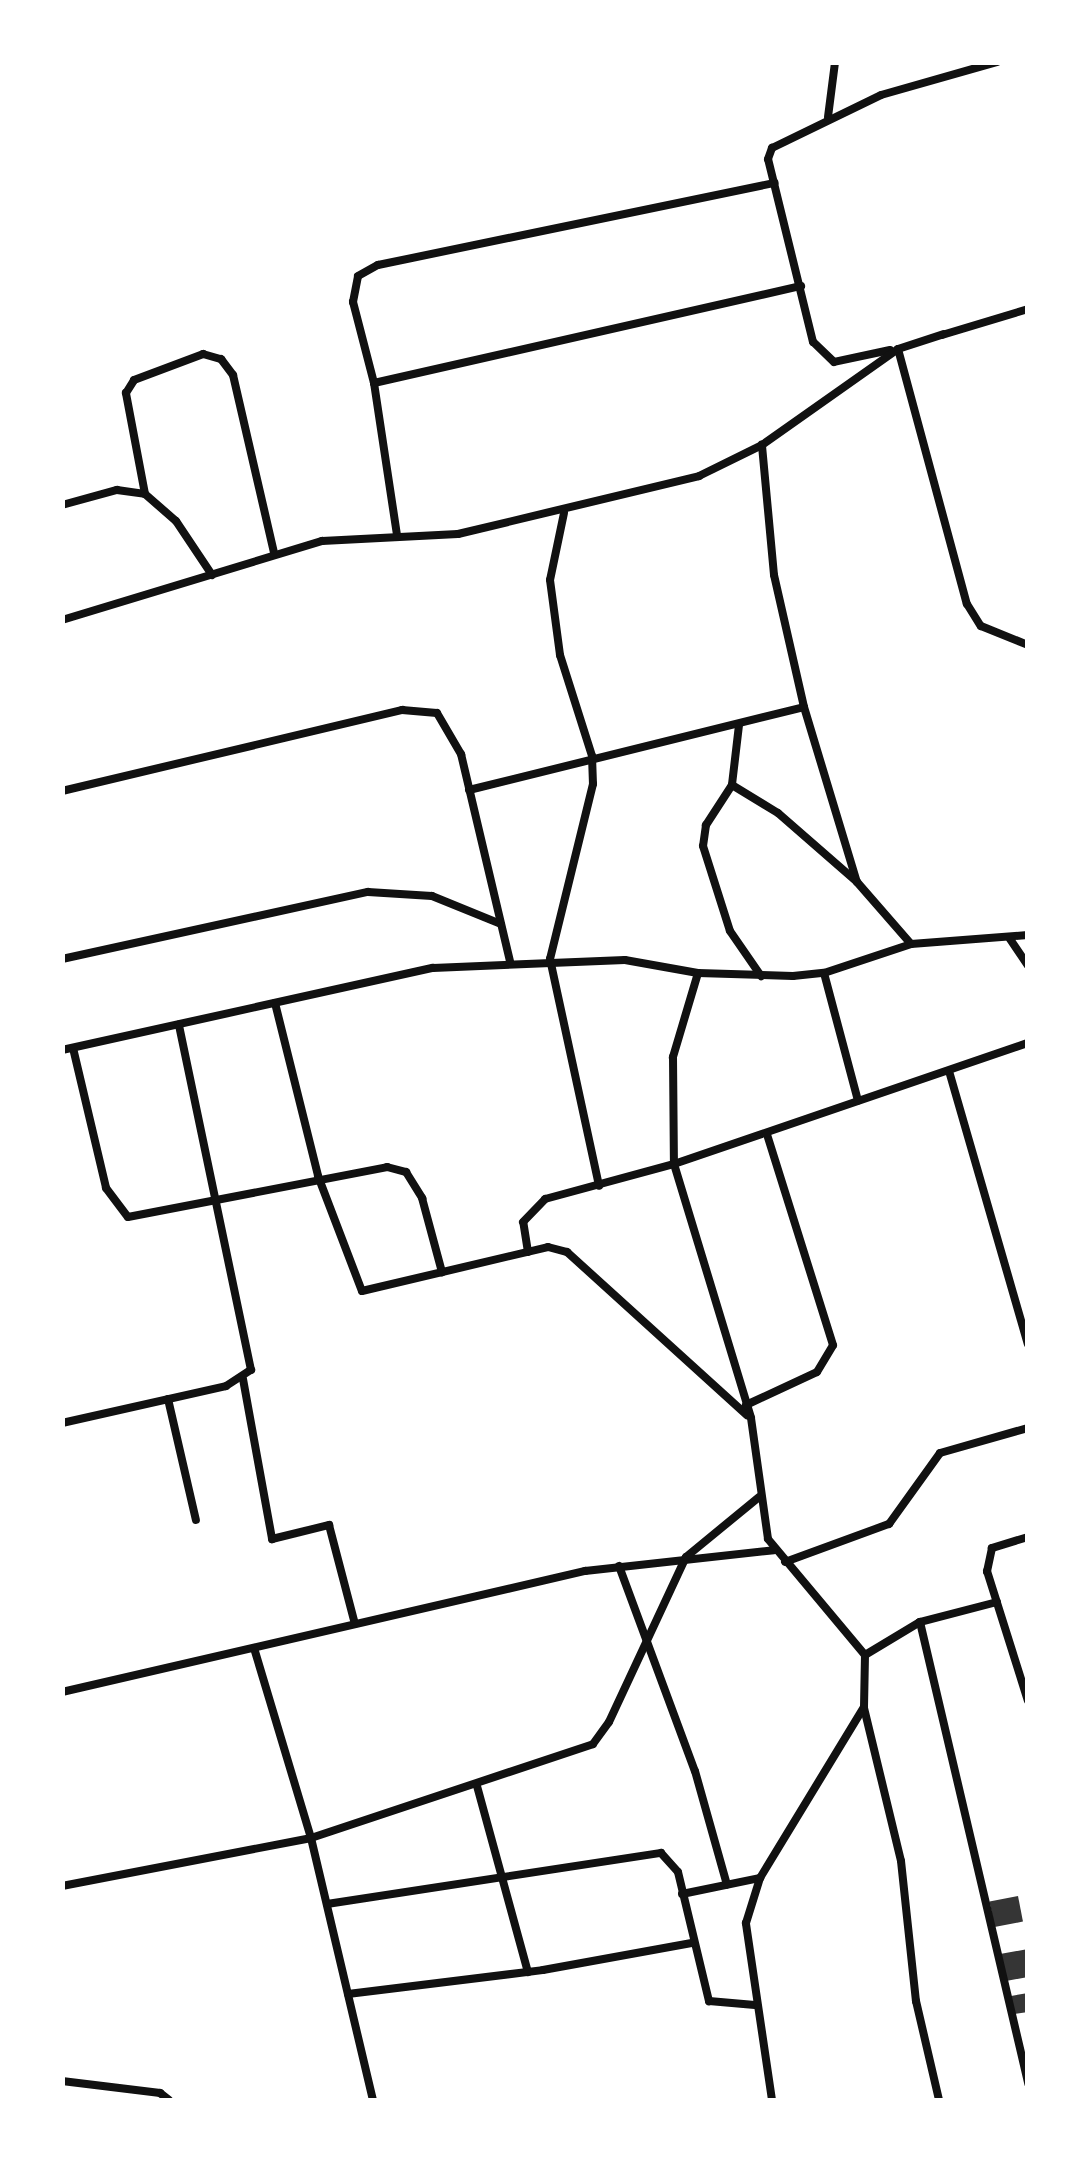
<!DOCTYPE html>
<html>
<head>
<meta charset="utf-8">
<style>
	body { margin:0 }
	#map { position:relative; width:1090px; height:2163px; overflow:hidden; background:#fff; font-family:"Noto Sans",sans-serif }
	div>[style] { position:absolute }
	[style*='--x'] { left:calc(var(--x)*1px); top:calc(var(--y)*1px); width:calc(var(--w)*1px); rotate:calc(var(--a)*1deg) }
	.building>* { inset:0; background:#353535; transform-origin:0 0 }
	.minor>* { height:8px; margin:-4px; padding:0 4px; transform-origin:4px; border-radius:4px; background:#111 }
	span { translate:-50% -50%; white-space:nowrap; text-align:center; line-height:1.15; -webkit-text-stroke:10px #fff; paint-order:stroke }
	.frame { position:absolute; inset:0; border:65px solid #fff; pointer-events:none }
</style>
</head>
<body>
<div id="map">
	<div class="building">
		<div style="left:1018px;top:1896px;width:26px;height:29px;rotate:79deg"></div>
		<div style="clip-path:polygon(1028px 1949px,1028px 1977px,1006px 1981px,1000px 1954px)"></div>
		<div style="clip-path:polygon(1028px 1993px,1028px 2012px,1014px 2014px,1011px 1996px)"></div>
	</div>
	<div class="minor">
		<div style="--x:828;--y:117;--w:55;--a:-82.7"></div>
		<div style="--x:942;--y:335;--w:90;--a:-16.8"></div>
		<div style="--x:898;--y:349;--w:264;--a:74.9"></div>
		<div style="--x:967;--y:604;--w:26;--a:58"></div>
		<div style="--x:981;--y:626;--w:51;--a:22"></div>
		<div style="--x:890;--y:350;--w:57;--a:167.9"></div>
		<div style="--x:834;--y:362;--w:29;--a:-136"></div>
		<div style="--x:813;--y:342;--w:188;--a:-103.8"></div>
		<div style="--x:768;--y:159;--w:12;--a:-70"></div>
		<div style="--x:772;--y:148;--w:121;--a:-25.9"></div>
		<div style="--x:881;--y:95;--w:121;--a:-15.9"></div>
		<div style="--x:374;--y:383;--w:438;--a:-12.8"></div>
		<div style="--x:145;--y:494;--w:103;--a:-100.7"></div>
		<div style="--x:126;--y:393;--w:15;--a:-58"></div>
		<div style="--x:134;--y:380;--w:74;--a:-20.6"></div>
		<div style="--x:203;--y:354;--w:19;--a:16"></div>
		<div style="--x:221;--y:359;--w:20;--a:53"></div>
		<div style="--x:233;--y:375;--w:183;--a:77"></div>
		<div style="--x:62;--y:505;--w:57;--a:-15.3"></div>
		<div style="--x:117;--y:490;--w:28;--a:8"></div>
		<div style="--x:145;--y:494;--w:41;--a:41.1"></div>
		<div style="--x:176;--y:521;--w:65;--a:56.3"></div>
		<div style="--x:564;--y:513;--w:68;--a:101.8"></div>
		<div style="--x:550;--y:580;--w:76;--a:82.4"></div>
		<div style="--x:560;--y:655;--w:106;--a:72.4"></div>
		<div style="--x:592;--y:756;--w:28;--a:88"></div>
		<div style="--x:593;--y:784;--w:180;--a:103.8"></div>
		<div style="--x:550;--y:959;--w:232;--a:77.8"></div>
		<div style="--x:397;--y:535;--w:154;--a:-98.6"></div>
		<div style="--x:374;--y:383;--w:84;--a:-104.5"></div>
		<div style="--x:353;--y:302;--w:26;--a:-79"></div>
		<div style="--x:358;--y:276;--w:23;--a:-29"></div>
		<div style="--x:378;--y:265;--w:405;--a:-11.7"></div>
		<div style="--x:62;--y:620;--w:272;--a:-16.9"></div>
		<div style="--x:322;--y:541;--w:136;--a:-2.9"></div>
		<div style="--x:458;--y:534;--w:248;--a:-13.5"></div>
		<div style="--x:699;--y:476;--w:70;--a:-26.2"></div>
		<div style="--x:762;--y:445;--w:166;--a:-35.2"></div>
		<div style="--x:898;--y:349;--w:48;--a:-18.1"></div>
		<div style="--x:804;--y:707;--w:183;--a:73.2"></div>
		<div style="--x:739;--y:725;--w:60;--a:96.7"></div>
		<div style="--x:732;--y:785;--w:48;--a:123"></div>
		<div style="--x:706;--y:825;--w:21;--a:98"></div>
		<div style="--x:703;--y:846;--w:89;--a:72.4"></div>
		<div style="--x:730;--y:931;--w:55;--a:55.4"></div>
		<div style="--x:732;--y:785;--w:54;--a:31.3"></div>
		<div style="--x:778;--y:813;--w:105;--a:41.1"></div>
		<div style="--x:857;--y:882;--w:82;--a:48.9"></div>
		<div style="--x:469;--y:790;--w:345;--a:-13.9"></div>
		<div style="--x:804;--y:707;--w:135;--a:-102.8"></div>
		<div style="--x:774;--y:575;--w:131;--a:-95.3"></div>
		<div style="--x:62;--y:791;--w:350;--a:-13.4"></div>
		<div style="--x:402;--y:710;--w:35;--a:5"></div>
		<div style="--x:437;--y:713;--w:48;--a:59.7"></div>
		<div style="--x:461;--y:754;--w:213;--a:76.7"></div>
		<div style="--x:1010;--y:939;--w:32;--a:56"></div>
		<div style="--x:62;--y:959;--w:313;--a:-12.4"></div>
		<div style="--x:368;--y:892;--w:64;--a:3.6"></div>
		<div style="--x:432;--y:896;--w:74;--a:22.1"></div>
		<div style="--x:698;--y:973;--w:88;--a:106.6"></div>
		<div style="--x:673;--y:1057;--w:107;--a:89.5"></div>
		<div style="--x:674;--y:1164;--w:265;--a:73.1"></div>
		<div style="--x:751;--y:1418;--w:122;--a:82"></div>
		<div style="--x:768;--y:1539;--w:151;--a:50.1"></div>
		<div style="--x:865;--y:1655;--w:64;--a:-31"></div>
		<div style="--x:824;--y:973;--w:132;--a:75.1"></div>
		<div style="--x:275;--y:1003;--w:178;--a:76"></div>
		<div style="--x:318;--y:1176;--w:123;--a:69.1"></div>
		<div style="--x:362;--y:1291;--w:191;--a:-13.3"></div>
		<div style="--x:548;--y:1247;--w:20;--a:15"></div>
		<div style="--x:567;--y:1252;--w:243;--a:42.2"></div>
		<div style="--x:73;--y:1048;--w:144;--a:76.7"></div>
		<div style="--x:106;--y:1188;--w:36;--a:53"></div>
		<div style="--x:128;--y:1217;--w:264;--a:-10.9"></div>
		<div style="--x:387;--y:1167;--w:20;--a:15"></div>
		<div style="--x:406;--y:1172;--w:31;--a:58"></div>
		<div style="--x:422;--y:1198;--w:77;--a:74.9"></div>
		<div style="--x:62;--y:1050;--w:380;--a:-12.5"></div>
		<div style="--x:433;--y:968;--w:192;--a:-2.4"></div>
		<div style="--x:625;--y:960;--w:74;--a:10.1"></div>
		<div style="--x:698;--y:973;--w:95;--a:1.8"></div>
		<div style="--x:793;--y:976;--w:31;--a:-6"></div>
		<div style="--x:824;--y:973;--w:92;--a:-18.4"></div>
		<div style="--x:911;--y:944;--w:117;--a:-4.4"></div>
		<div style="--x:949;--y:1071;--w:284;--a:73.9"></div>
		<div style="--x:528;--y:1252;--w:30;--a:-99"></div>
		<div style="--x:523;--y:1222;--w:32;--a:-46"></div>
		<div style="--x:545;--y:1199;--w:134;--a:-15.2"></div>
		<div style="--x:674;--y:1164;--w:374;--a:-18.9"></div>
		<div style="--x:243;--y:1379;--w:163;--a:79.7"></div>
		<div style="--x:272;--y:1539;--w:59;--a:-13.8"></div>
		<div style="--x:329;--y:1525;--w:102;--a:75.3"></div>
		<div style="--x:168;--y:1399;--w:124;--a:77"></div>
		<div style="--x:746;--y:1405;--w:78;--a:-24.9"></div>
		<div style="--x:817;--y:1372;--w:31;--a:-59"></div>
		<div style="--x:833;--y:1345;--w:221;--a:-107.4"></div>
		<div style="--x:62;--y:1423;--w:168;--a:-12.7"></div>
		<div style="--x:226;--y:1386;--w:30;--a:-33"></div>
		<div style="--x:251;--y:1370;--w:353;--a:-101.8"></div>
		<div style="--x:1028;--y:1537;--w:38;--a:163"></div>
		<div style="--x:992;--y:1548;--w:24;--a:102"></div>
		<div style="--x:987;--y:1571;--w:136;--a:72.5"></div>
		<div style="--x:785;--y:1562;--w:111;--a:-20.1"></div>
		<div style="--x:889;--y:1524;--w:87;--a:-54.3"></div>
		<div style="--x:940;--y:1453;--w:91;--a:-15.9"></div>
		<div style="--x:619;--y:1566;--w:219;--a:69.7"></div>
		<div style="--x:695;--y:1771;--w:118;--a:74.3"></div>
		<div style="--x:997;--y:1602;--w:80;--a:165.4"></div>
		<div style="--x:920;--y:1622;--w:474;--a:76.8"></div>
		<div style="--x:254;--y:1648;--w:198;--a:73.3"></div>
		<div style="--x:311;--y:1838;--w:269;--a:76.7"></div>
		<div style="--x:62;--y:1692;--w:537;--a:-13.03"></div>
		<div style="--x:585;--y:1571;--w:190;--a:-6.3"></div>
		<div style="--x:864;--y:1708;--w:157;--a:76.4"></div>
		<div style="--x:901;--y:1861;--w:141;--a:83.9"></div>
		<div style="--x:916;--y:2001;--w:102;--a:76.9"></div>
		<div style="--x:477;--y:1786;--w:193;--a:74.7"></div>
		<div style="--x:62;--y:1886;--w:254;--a:-10.9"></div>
		<div style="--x:311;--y:1838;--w:297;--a:-18.4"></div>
		<div style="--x:593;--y:1744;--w:27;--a:-54"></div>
		<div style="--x:609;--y:1722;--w:182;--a:-65"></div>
		<div style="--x:686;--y:1557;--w:94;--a:-39.4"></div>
		<div style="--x:682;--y:1894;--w:80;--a:-11.6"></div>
		<div style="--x:327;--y:1904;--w:338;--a:-8.7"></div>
		<div style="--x:661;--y:1853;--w:25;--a:48"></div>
		<div style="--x:678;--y:1872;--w:133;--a:76.5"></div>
		<div style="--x:709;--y:2001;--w:46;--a:5"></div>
		<div style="--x:348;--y:1994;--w:196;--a:-7"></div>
		<div style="--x:543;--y:1970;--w:151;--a:-10.3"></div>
		<div style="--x:62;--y:2081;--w:99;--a:7"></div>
		<div style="--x:160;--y:2093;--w:11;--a:38"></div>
		<div style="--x:772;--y:2100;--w:179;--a:-98.4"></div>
		<div style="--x:746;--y:1923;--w:47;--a:-72.7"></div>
		<div style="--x:760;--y:1878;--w:200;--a:-58.7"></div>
		<div style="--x:864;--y:1707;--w:52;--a:-88.9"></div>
	</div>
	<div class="frame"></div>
</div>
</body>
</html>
